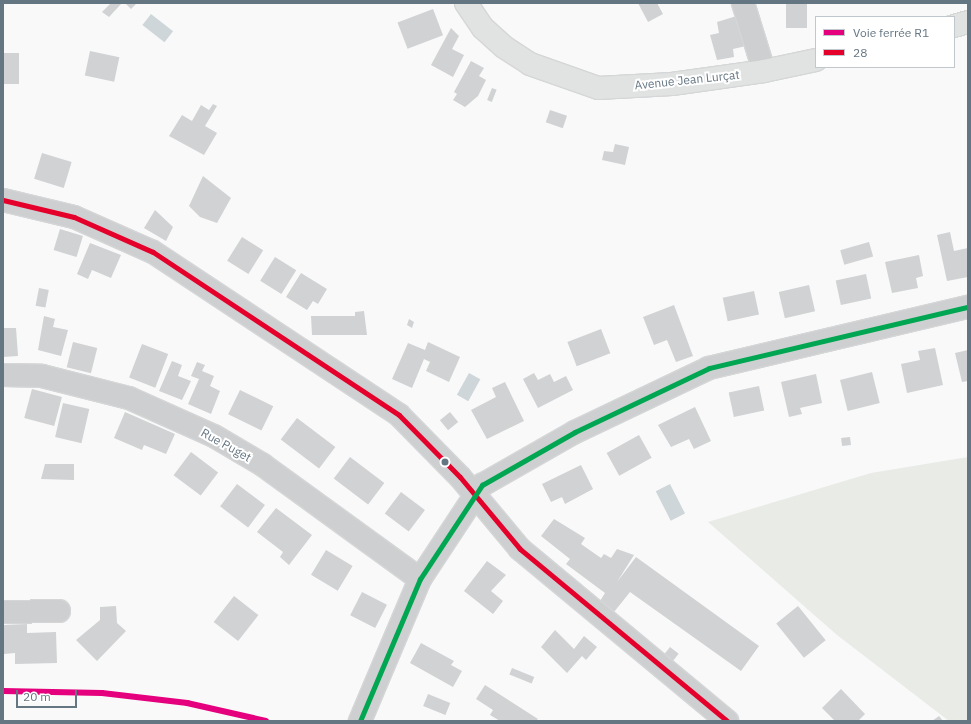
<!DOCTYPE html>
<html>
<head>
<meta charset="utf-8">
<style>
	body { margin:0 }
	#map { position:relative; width:971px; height:724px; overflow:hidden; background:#f9f9f9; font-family:"IBM Plex Sans",sans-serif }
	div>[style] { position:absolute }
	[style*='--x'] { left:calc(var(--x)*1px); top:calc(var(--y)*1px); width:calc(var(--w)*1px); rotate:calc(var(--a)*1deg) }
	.green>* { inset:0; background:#e8ebe6 }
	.water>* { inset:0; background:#ced6d9; transform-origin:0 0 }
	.building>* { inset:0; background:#d0d2d3; transform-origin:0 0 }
	.roads { filter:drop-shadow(1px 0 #d5d6d7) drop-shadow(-1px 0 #d5d6d7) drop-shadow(0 1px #d5d6d7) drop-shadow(0 -1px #d5d6d7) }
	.minor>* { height:22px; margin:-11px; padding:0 11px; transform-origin:11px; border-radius:11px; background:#cecfd0 }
	.major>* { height:22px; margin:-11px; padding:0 11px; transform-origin:11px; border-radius:11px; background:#e1e2e2 }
	.bus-1>* { height:5px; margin:-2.5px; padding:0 2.5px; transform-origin:2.5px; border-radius:2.5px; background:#e4002b }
	.bus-2>* { height:5px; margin:-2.5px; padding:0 2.5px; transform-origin:2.5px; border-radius:2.5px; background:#00a651 }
	.rail-1>* { height:6px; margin:-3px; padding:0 3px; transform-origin:3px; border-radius:3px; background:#e5007d }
	.dots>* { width:11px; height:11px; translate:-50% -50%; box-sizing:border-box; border:2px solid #fff; border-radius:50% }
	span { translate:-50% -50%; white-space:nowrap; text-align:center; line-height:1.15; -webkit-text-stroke:4px #fff; paint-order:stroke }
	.street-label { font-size:12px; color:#657683 }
	.frame { position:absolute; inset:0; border:4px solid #657683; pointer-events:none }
	.legend { position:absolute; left:815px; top:16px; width:140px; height:52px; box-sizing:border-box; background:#fff; border:1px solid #c1c8cd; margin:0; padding:5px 7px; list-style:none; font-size:12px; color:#657683 }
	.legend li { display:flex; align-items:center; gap:8px; height:20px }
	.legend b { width:20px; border:1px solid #c1c8cd }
	.scale { position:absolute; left:16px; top:690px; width:61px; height:18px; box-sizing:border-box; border:2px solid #657683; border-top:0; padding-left:5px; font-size:12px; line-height:14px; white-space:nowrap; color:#657683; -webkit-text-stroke:3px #fff; paint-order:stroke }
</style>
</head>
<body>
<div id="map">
	<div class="green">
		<div style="clip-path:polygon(968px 457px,968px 721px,949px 721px,837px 635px,708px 522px,871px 473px)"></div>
	</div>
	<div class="water">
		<div style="left:151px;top:14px;width:28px;height:14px;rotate:38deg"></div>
		<div style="left:469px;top:373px;width:13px;height:25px;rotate:29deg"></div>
		<div style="left:670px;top:484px;width:33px;height:16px;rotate:63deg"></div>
	</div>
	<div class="building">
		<div style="clip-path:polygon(111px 3px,122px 3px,109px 17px,102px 12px)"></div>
		<div style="clip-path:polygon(125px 3px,137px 3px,131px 9px)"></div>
		<div style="clip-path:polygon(638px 3px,657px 3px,663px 14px,648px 22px)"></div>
		<div style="left:786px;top:3px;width:21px;height:25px"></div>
		<div style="left:433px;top:9px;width:28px;height:38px;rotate:69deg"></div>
		<div style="clip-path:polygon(740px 15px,746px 46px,733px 49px,734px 57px,717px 60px,710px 35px,719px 33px,717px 22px)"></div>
		<div style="clip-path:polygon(451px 28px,459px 36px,452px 49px,464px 55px,453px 77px,431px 65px)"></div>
		<div style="left:90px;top:51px;width:30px;height:25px;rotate:12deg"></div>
		<div style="left:19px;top:53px;width:31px;height:16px;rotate:90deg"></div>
		<div style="clip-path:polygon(471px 61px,484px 68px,479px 76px,486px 80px,478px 96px,465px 107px,453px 100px,457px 94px,454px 92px)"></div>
		<div style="left:492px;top:88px;width:5px;height:13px;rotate:22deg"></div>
		<div style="clip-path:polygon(213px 104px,217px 106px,205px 126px,217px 133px,204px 155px,169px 136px,182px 115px,192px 121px,201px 105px,209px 110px)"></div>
		<div style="left:550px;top:110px;width:18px;height:13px;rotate:19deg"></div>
		<div style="clip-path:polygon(615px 144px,629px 147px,625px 165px,602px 160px,604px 151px,613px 152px)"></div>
		<div style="left:42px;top:153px;width:31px;height:27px;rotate:17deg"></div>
		<div style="clip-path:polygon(203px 176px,231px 198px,217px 223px,200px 217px,189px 206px)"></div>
		<div style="clip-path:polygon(155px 210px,173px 227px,166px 241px,144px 228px)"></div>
		<div style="left:60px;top:229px;width:24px;height:22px;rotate:17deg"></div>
		<div style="clip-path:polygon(950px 232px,954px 251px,968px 248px,968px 277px,947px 281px,937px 235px)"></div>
		<div style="left:242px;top:237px;width:25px;height:28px;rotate:32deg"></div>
		<div style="left:869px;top:242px;width:15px;height:30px;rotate:74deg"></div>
		<div style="clip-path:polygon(90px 243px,121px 255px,111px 278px,92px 270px,88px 279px,77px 274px)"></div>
		<div style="clip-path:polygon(919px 255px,923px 276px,916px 278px,918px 288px,892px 293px,885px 262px)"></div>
		<div style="left:275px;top:257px;width:25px;height:28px;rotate:32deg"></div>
		<div style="clip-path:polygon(301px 273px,327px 289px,318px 304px,313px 301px,307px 310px,286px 297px)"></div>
		<div style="left:866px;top:274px;width:25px;height:31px;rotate:78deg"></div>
		<div style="left:809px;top:285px;width:27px;height:31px;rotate:77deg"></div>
		<div style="left:39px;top:288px;width:10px;height:18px;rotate:11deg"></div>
		<div style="left:754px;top:291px;width:24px;height:32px;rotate:78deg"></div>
		<div style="clip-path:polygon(674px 305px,693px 356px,676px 362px,667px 340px,654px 345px,643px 317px)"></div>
		<div style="clip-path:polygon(364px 311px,367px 335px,312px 335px,311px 316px,355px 316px,355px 312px)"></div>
		<div style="clip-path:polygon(44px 316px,55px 319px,53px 327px,68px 330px,61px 356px,38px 350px)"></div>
		<div style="clip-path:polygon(409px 319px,414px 322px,412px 328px,407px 325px)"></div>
		<div style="clip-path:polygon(3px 328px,16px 328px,18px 356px,3px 357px)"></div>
		<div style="left:601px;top:329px;width:26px;height:36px;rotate:69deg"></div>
		<div style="left:73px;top:342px;width:25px;height:26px;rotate:14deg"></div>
		<div style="clip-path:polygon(428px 342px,460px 357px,449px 382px,426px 371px,430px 362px,424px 359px,412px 388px,392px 379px,408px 343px,425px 350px)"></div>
		<div style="left:142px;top:344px;width:28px;height:36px;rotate:21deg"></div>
		<div style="clip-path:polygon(935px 348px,943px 385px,907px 393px,901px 364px,920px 360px,918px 351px)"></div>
		<div style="clip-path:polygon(968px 350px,968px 381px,962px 382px,955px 353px)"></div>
		<div style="clip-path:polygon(172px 361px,182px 365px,178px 376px,191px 381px,182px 400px,159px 391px)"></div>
		<div style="clip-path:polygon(197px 362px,205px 365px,202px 371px,214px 376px,210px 386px,220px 391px,211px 414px,188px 404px,199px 379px,191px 376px)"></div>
		<div style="left:872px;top:372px;width:32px;height:33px;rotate:76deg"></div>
		<div style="clip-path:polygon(534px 373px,538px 380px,550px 374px,554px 382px,566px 376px,573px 390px,538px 408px,523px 379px)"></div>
		<div style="clip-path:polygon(816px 374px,822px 403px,800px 408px,802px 414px,789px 417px,781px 382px)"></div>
		<div style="clip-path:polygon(505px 382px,524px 421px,487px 439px,471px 410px,496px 397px,492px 388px)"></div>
		<div style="left:759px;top:386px;width:25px;height:31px;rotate:78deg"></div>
		<div style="left:32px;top:389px;width:31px;height:30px;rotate:15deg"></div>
		<div style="left:240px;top:390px;width:37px;height:27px;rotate:26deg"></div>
		<div style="left:63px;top:403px;width:27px;height:35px;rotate:13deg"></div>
		<div style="clip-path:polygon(695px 407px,711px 441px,694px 449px,689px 439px,671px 447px,658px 425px)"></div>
		<div style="clip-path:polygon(125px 412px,175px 434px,166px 454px,144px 445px,142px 450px,114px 438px)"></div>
		<div style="left:450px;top:412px;width:13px;height:13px;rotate:51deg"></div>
		<div style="left:297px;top:418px;width:48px;height:27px;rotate:37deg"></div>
		<div style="left:639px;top:435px;width:26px;height:37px;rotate:61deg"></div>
		<div style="left:850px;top:437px;width:8px;height:9px;rotate:83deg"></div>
		<div style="left:191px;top:452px;width:34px;height:29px;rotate:37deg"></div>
		<div style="left:350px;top:457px;width:43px;height:27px;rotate:37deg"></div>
		<div style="clip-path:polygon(45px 464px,74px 464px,74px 480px,41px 479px)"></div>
		<div style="clip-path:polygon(581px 465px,593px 489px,565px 504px,562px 497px,551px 502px,542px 484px)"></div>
		<div style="left:237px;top:484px;width:35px;height:28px;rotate:37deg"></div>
		<div style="left:401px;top:492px;width:30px;height:27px;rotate:37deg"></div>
		<div style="clip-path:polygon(276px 508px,312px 535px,289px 565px,280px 557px,283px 552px,257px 532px)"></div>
		<div style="clip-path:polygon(554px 519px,585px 538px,581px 544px,601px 558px,604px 554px,611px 558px,617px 549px,634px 555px,617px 582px,636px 557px,759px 646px,741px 671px,630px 592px,614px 612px,600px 601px,605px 593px,566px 564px,570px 559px,541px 536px)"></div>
		<div style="left:326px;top:550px;width:31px;height:29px;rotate:31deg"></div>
		<div style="clip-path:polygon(487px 561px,506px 575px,491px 591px,503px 601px,493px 614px,464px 591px)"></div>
		<div style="left:362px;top:592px;width:28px;height:26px;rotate:27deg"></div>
		<div style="left:234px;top:596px;width:31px;height:33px;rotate:38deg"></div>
		<div style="clip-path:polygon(116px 606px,117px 623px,126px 631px,97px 661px,76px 640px,100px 620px,100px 607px)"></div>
		<div style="left:798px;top:606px;width:44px;height:28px;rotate:51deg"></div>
		<div style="clip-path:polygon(27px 624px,27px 633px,56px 632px,57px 663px,15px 664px,15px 653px,4px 654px,3px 625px)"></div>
		<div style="clip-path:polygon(555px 630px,574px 649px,584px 636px,597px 647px,586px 660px,582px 656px,567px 673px,541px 647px)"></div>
		<div style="clip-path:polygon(421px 643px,454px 661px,451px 665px,462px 671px,453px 687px,410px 663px)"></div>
		<div style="left:670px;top:647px;width:11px;height:9px;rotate:38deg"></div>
		<div style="left:512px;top:668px;width:24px;height:7px;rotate:22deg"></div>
		<div style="clip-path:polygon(485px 685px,538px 719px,536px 721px,500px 721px,490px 715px,493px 710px,476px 699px)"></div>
		<div style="clip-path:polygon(841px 689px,865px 714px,858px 721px,835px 721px,822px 708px)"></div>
		<div style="left:428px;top:694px;width:24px;height:13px;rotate:22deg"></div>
		<div style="clip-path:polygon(939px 716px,943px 721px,932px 721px)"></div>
	</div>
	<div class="roads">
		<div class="minor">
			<div style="--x:743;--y:3;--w:71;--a:72.8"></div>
			<div style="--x:3;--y:200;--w:73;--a:13.5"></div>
			<div style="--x:74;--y:217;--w:86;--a:23.9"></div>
			<div style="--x:153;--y:252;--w:295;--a:33.5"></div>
			<div style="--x:399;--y:415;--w:87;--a:45.5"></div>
			<div style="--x:460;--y:477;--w:94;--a:50.2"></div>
			<div style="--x:520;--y:549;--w:269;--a:39.7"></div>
			<div style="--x:3;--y:375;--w:39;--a:1"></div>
			<div style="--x:42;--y:376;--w:90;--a:14.2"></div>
			<div style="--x:129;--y:398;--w:93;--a:24.1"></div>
			<div style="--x:214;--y:436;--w:57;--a:30.6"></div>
			<div style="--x:263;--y:465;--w:194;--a:36"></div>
			<div style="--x:3;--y:612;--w:56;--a:-1"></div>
			<div style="--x:360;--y:721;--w:154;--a:-67.1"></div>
			<div style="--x:420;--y:579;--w:113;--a:-56.6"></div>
			<div style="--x:482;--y:485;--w:107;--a:-29.7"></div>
			<div style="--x:575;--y:432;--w:148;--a:-25.5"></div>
			<div style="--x:709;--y:368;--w:266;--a:-13.3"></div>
		</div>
		<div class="major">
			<div style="--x:466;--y:3;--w:30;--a:56"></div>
			<div style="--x:483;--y:28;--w:28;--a:42"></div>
			<div style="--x:504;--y:47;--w:31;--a:33"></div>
			<div style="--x:530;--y:64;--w:72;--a:19.4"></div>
			<div style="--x:598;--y:88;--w:74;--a:-3.1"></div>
			<div style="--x:672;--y:84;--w:93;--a:-8"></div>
			<div style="--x:764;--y:71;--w:53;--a:-11.9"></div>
			<div style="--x:954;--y:26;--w:15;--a:-16"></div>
		</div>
	</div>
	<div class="bus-1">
		<div style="--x:3;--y:200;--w:73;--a:13.5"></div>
		<div style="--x:74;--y:217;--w:86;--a:23.9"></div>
		<div style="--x:153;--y:252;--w:295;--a:33.5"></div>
		<div style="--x:399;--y:415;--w:87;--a:45.5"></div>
		<div style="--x:460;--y:477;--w:94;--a:50.2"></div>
		<div style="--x:520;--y:549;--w:269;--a:39.7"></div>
	</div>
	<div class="bus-2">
		<div style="--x:360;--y:721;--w:154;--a:-67.1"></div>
		<div style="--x:420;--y:579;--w:113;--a:-56.6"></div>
		<div style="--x:482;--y:485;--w:107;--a:-29.7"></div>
		<div style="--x:575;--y:432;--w:148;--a:-25.5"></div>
		<div style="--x:709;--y:368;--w:266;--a:-13.3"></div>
	</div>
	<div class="rail-1">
		<div style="--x:3;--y:691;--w:99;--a:1.2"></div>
		<div style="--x:102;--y:693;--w:86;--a:6.7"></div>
		<div style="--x:187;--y:703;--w:81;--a:12.8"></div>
	</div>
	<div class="dots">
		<div style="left:445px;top:462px;background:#657683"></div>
	</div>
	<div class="street-label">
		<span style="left:687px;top:80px;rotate:-6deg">Avenue Jean Lurçat</span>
		<span style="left:226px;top:445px;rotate:29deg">Rue Puget</span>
	</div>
	<div class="frame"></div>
	<ul class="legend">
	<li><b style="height:5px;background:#e5007d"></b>Voie ferrée R1</li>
	<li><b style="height:5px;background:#e4002b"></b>28</li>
	</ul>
	<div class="scale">20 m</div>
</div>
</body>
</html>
